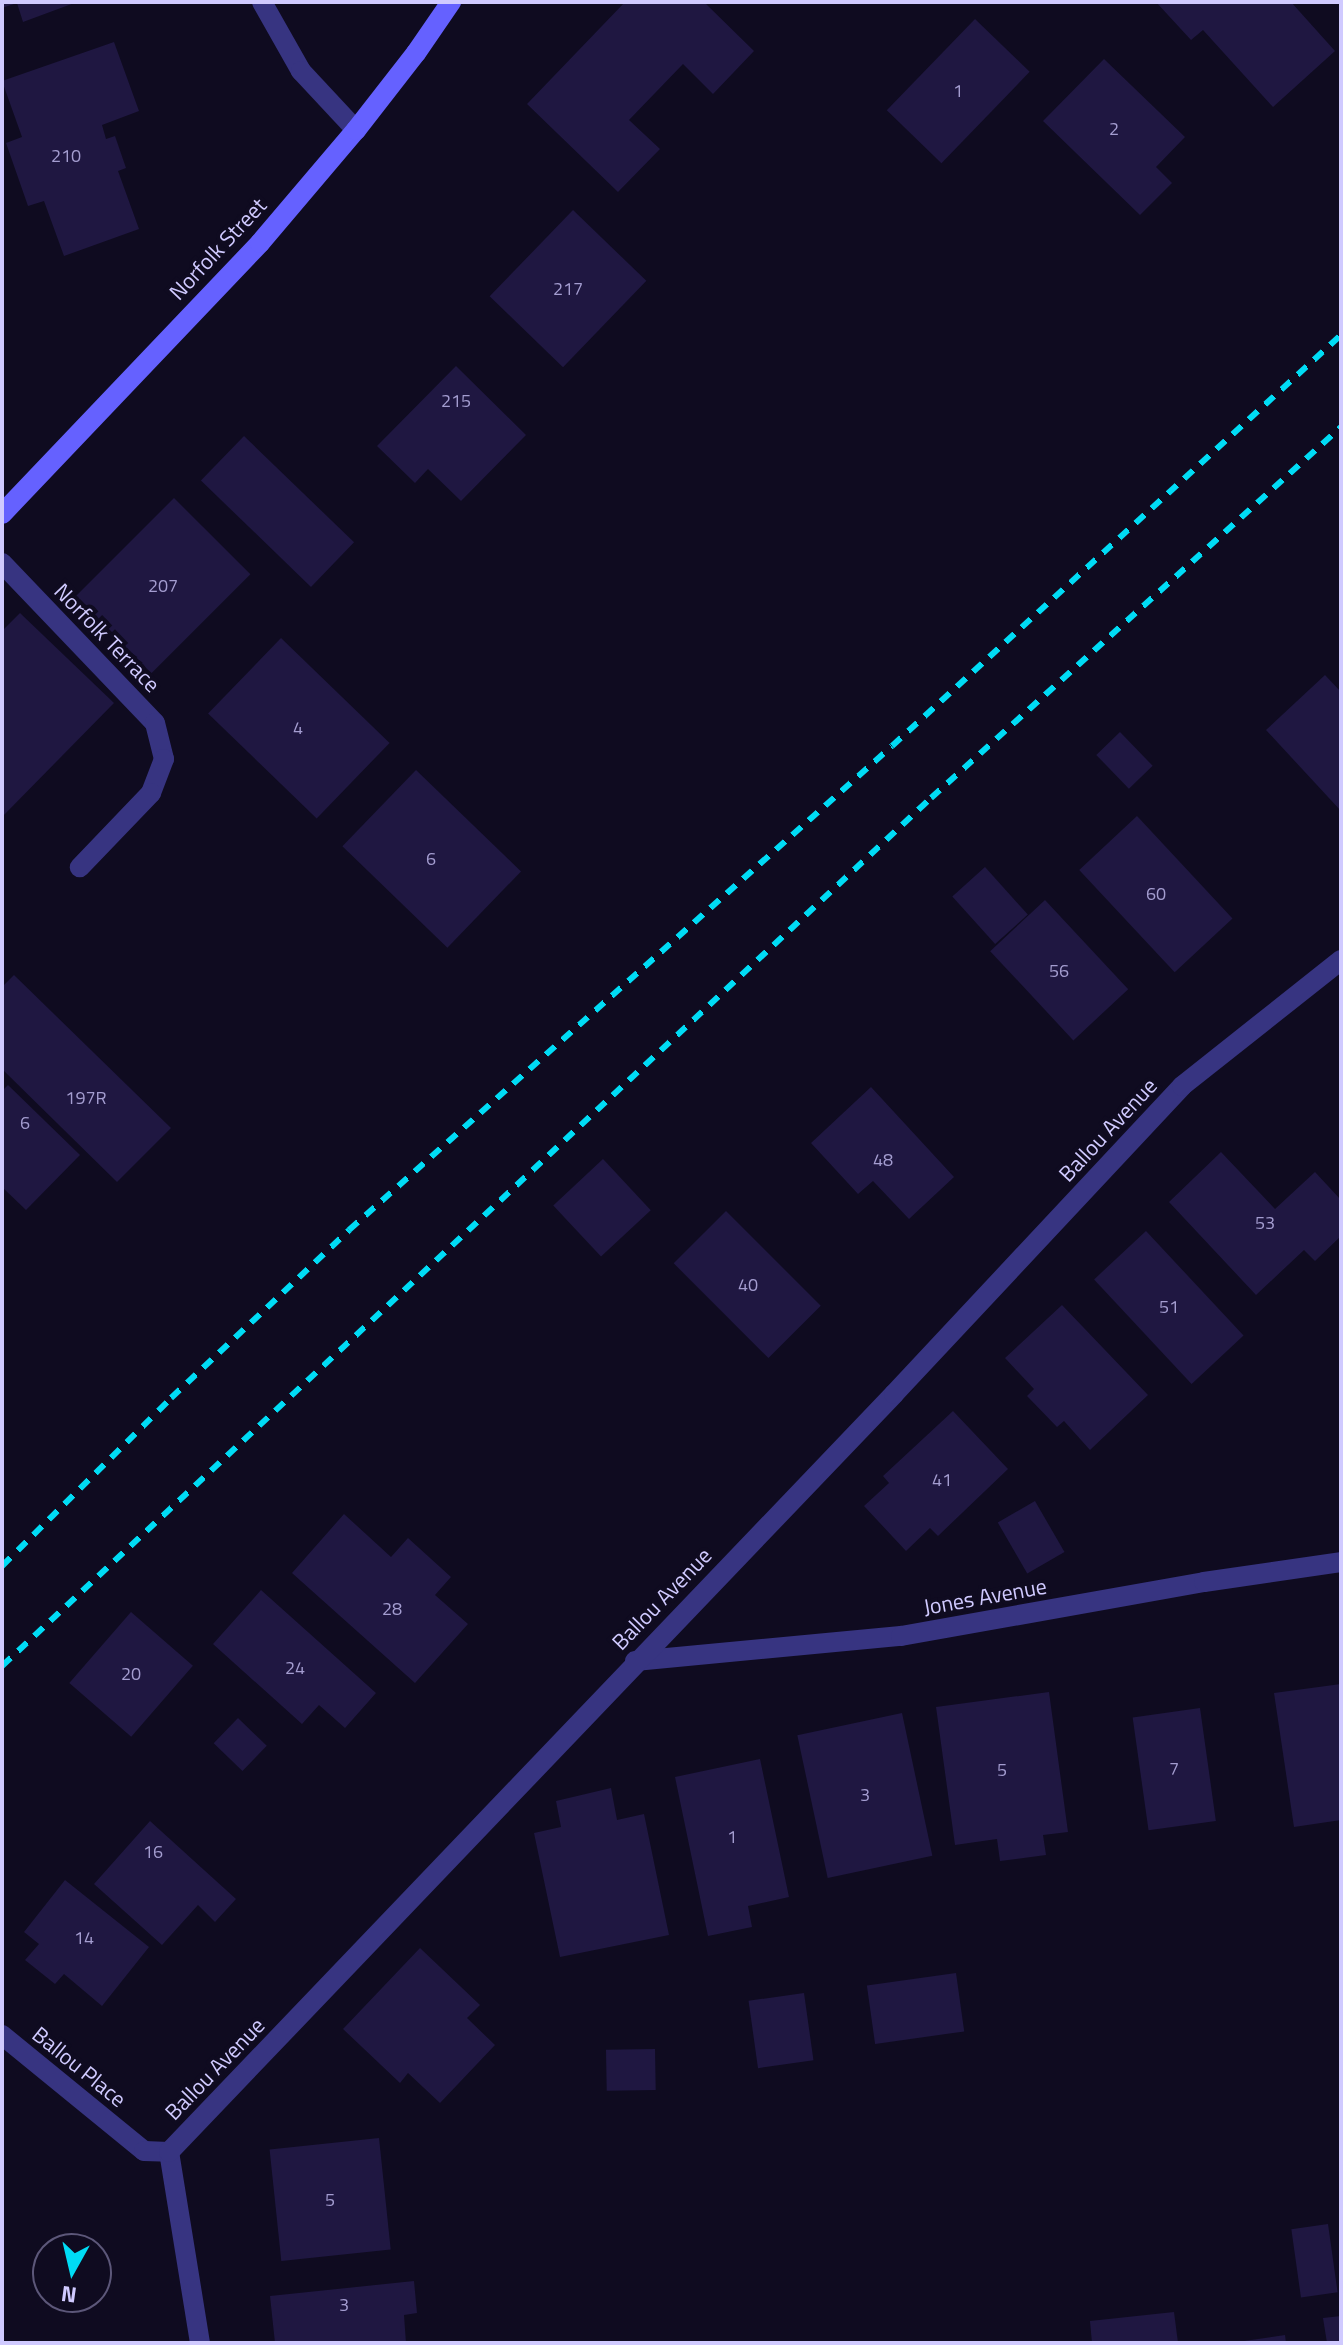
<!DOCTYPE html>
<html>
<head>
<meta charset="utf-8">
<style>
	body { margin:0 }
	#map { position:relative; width:1343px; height:2345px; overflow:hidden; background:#0f0b20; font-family:"Titillium Web",sans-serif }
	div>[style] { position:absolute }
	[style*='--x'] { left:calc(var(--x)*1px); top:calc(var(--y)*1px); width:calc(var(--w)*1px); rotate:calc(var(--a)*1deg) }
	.building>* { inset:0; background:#1f1741; transform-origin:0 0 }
	.street>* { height:20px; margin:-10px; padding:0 10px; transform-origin:10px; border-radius:10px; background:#373481 }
	.secondary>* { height:20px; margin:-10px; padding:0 10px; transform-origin:10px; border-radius:10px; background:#6561ff }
	.rail>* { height:6px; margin-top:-3px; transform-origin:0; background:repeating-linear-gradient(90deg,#00dcf5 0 12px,transparent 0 22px) }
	span { translate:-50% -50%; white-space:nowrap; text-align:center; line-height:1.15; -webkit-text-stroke:8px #0f0b20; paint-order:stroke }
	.number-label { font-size:18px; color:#a49dd0 }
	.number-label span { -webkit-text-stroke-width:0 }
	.street-label { font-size:22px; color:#d0caff }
	.frame { position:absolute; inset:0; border:4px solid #d0caff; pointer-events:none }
	.north { position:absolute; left:32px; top:2233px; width:80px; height:80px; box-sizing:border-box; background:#0f0b20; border:2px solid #5c5779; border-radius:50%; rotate:188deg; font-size:22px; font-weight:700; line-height:32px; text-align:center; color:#d0caff }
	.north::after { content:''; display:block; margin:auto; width:28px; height:36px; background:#00dcf5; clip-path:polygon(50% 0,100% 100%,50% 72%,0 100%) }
</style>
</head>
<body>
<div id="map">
	<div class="building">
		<div style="clip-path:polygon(2px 2px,77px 2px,23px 22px,17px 3px,2px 8px)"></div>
		<div style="clip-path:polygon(625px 2px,704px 2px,754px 51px,713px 94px,683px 64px,629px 120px,660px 149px,618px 192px,527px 104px)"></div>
		<div style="clip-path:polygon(1156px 2px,1291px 2px,1335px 51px,1273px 107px,1203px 30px,1191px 40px)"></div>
		<div style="left:975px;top:19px;width:76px;height:127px;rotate:44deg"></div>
		<div style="clip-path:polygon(114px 42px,139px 111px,102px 125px,106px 139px,115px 136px,126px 168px,118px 171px,139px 229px,64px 256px,44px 201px,28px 206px,6px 143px,22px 137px,2px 81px)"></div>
		<div style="clip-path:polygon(1104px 59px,1185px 137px,1156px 167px,1172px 183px,1140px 215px,1043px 121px)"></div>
		<div style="left:573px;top:210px;width:102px;height:120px;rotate:44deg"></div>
		<div style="clip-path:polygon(456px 366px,526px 435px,461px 501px,428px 469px,415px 483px,377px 446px)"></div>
		<div style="left:244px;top:436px;width:153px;height:62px;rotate:44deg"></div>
		<div style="left:174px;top:498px;width:108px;height:140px;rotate:45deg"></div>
		<div style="clip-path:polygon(20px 613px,114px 703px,2px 817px,2px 631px)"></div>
		<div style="left:281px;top:638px;width:151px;height:105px;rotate:44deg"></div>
		<div style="clip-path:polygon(1325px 675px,1341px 692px,1341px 811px,1266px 730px)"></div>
		<div style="left:1120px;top:732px;width:47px;height:33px;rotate:46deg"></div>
		<div style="left:416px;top:770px;width:146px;height:106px;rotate:44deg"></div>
		<div style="left:1137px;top:816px;width:140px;height:79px;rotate:47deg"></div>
		<div style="left:985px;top:867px;width:64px;height:44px;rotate:48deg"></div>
		<div style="left:1045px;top:900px;width:122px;height:75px;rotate:47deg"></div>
		<div style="clip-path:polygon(14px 975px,171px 1128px,117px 1182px,2px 1069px,2px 987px)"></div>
		<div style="clip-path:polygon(8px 1085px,80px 1155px,26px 1210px,2px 1187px,2px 1091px)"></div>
		<div style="clip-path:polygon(871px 1087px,954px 1177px,909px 1219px,873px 1181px,858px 1194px,811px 1143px)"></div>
		<div style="clip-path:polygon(1221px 1152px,1275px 1209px,1315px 1172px,1341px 1200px,1341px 1236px,1315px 1261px,1304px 1250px,1256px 1295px,1169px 1202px)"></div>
		<div style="left:603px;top:1159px;width:70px;height:68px;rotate:47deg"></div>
		<div style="left:726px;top:1211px;width:134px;height:74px;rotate:45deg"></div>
		<div style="left:1146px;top:1231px;width:143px;height:71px;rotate:47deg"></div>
		<div style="clip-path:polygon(1062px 1305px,1148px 1395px,1090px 1450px,1064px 1421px,1057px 1427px,1027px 1396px,1034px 1389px,1005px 1358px)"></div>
		<div style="clip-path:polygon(953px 1411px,1008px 1469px,938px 1536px,930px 1528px,906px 1551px,864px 1506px,889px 1483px,883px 1476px)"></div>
		<div style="left:1035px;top:1501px;width:59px;height:43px;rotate:60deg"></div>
		<div style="clip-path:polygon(344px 1514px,391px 1557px,408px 1538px,451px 1577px,435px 1595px,468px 1624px,415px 1683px,292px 1573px)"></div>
		<div style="clip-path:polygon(261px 1590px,376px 1693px,345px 1728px,319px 1705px,302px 1724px,213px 1644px)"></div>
		<div style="left:131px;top:1612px;width:82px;height:94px;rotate:41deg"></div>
		<div style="clip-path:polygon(1341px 1684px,1341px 1820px,1294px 1827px,1274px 1693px)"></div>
		<div style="clip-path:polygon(1049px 1692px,1068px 1832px,1043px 1835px,1046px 1855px,1000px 1861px,997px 1839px,955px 1845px,936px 1707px)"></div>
		<div style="left:1200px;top:1708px;width:114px;height:68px;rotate:82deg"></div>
		<div style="left:902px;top:1713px;width:146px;height:107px;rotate:78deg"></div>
		<div style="left:238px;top:1718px;width:40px;height:35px;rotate:44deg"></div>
		<div style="clip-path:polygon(760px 1759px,789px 1897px,748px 1906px,752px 1927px,708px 1936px,675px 1777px)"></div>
		<div style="clip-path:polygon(611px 1788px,617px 1820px,644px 1814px,669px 1935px,560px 1957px,534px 1833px,561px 1827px,556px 1801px)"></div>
		<div style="clip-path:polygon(150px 1821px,236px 1899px,215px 1922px,198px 1905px,162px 1945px,94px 1884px)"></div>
		<div style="clip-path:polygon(65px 1880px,149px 1947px,102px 2006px,64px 1974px,55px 1984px,25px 1960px,39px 1944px,24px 1932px)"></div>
		<div style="clip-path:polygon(420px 1948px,480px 2005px,467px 2018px,495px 2045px,440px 2103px,408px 2073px,400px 2083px,343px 2029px)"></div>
		<div style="left:956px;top:1973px;width:59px;height:90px;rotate:82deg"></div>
		<div style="left:804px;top:1993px;width:68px;height:56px;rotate:82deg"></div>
		<div style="left:655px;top:2049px;width:41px;height:49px;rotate:89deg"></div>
		<div style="left:379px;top:2138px;width:112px;height:110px;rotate:84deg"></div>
		<div style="left:1328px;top:2224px;width:69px;height:37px;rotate:82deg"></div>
		<div style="clip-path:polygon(414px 2281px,417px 2313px,404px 2315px,406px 2343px,275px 2343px,270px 2296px)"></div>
		<div style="clip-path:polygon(1174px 2312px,1178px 2343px,1092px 2343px,1090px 2321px)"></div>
		<div style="clip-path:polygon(1341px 2316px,1341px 2343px,1327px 2343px,1323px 2318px)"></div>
		<div style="clip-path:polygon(1285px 2335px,1286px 2343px,1244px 2343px,1244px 2341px)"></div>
	</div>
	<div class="street">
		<div style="--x:262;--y:2;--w:79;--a:60.5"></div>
		<div style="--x:301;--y:71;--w:81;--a:47"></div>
		<div style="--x:2;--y:563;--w:221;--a:46.3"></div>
		<div style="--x:155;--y:723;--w:37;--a:76"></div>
		<div style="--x:164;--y:759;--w:36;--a:111"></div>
		<div style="--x:151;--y:793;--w:103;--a:133.8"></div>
		<div style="--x:635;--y:1661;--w:267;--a:-5.4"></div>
		<div style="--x:901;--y:1636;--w:308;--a:-10.1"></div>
		<div style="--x:1204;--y:1582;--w:138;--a:-8.3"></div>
		<div style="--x:2;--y:2035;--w:183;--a:39.2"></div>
		<div style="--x:144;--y:2151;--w:25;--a:2"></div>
		<div style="--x:200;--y:2343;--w:193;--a:-99.2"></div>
		<div style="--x:169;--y:2152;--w:1049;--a:-46.27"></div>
		<div style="--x:894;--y:1394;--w:422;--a:-46.9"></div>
		<div style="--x:1182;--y:1086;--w:203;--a:-38.4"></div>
	</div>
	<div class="secondary">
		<div style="--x:2;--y:514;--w:374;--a:-46.4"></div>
		<div style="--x:260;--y:243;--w:148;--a:-49.7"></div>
		<div style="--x:356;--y:130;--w:98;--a:-52.1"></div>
		<div style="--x:416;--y:53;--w:62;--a:-55.5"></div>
	</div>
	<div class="rail">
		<div style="--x:2;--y:1566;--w:238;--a:-44.8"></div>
		<div style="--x:171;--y:1398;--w:245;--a:-43.3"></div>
		<div style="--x:349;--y:1230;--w:727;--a:-41.71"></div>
		<div style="--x:892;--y:746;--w:609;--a:-42.47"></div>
		<div style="--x:2;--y:1666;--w:1271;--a:-43.06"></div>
		<div style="--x:931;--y:798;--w:553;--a:-42.14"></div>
	</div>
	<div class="number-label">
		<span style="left:958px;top:91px">1</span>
		<span style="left:1114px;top:129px">2</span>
		<span style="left:66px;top:156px">210</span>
		<span style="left:568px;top:289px">217</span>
		<span style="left:456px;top:401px">215</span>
		<span style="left:163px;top:586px">207</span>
		<span style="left:298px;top:728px">4</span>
		<span style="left:431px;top:859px">6</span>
		<span style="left:1156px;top:894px">60</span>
		<span style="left:1059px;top:971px">56</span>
		<span style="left:86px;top:1098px">197R</span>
		<span style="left:25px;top:1123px">6</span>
		<span style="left:883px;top:1160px">48</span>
		<span style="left:1265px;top:1223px">53</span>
		<span style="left:748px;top:1285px">40</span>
		<span style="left:1169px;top:1307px">51</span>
		<span style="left:942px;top:1480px">41</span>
		<span style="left:392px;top:1609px">28</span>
		<span style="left:295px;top:1668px">24</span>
		<span style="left:131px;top:1674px">20</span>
		<span style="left:1174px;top:1769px">7</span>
		<span style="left:1002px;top:1770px">5</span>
		<span style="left:865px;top:1795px">3</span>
		<span style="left:732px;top:1837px">1</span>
		<span style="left:153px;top:1852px">16</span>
		<span style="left:84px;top:1938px">14</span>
		<span style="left:330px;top:2200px">5</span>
		<span style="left:344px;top:2305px">3</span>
	</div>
	<div class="street-label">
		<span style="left:218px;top:249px;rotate:-47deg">Norfolk Street</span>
		<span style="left:107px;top:638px;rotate:46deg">Norfolk Terrace</span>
		<span style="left:1108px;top:1130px;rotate:-47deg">Ballou Avenue</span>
		<span style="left:985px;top:1597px;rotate:-10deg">Jones Avenue</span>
		<span style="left:662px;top:1599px;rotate:-46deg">Ballou Avenue</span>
		<span style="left:79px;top:2067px;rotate:39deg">Ballou Place</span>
		<span style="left:215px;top:2069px;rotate:-46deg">Ballou Avenue</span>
	</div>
	<div class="frame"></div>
	<div class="north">N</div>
</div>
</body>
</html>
